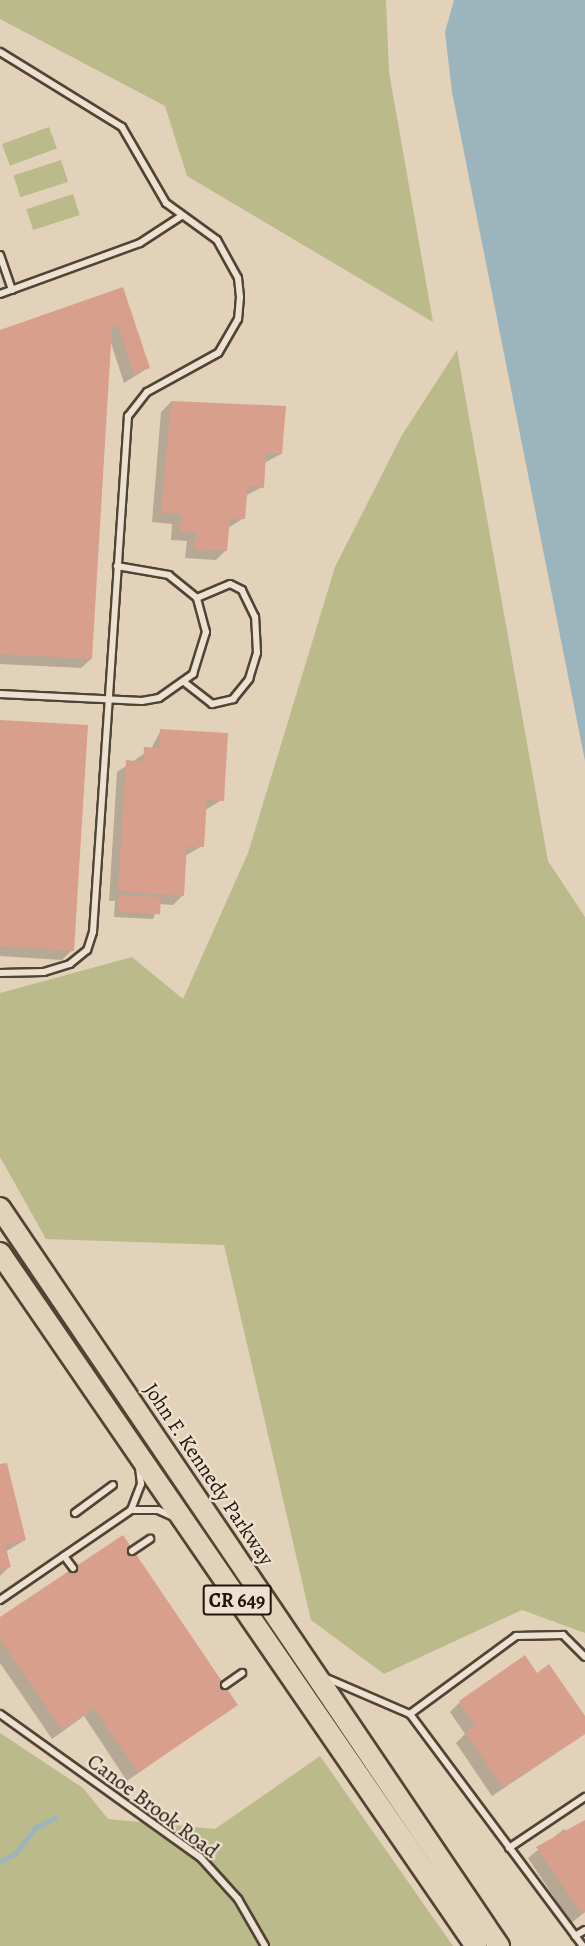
<!DOCTYPE html>
<html>
<head>
<meta charset="utf-8">
<style>
	body { margin:0 }
	#map { position:relative; width:585px; height:1946px; overflow:hidden; background:#e3d2ba; font-family:Alegreya,serif }
	div>[style] { position:absolute }
	[style*='--x'] { left:calc(var(--x)*1px); top:calc(var(--y)*1px); width:calc(var(--w)*1px); rotate:calc(var(--a)*1deg) }
	.green>* { inset:0; background:#bbba8b; transform-origin:0 0 }
	.water>* { inset:0; background:#9cb4bc }
	.shadow>* { inset:0; background:#0003 }
	.stream>* { height:4.5px; margin:-2.25px; padding:0 2.25px; transform-origin:2.25px; border-radius:2.25px; background:#9cb4bc }
	.building>* { inset:0; background:#d99f8d; transform-origin:0 0 }
	.roads { filter:drop-shadow(2px 0 #524434) drop-shadow(-2px 0 #524434) drop-shadow(0 2px #524434) drop-shadow(0 -2px #524434) }
	.lane>* { height:6px; margin:-3px; padding:0 3px; transform-origin:3px; border-radius:3px; background:#ede2d2 }
	.primary>* { height:20px; margin:-10px; padding:0 10px; transform-origin:10px; border-radius:10px; background:#e3d2ba }
	span { translate:-50% -50%; white-space:nowrap; text-align:center; line-height:1.15; -webkit-text-stroke:4.5px #ede2d2; paint-order:stroke }
	.shield-label span { padding:2px 4px; background:#ede2d2; border:2px solid; border-radius:4px; -webkit-text-stroke-width:0 }
	.shield-label { font-size:20px; color:#211508; font-weight:700 }
	.street-label { font-size:21px; color:#211508 }
</style>
</head>
<body>
<div id="map">
	<div class="green">
		<div style="clip-path:polygon(0 0,386px 0,389px 72px,433px 322px,187px 176px,165px 106px,0 19px)"></div>
		<div style="left:49px;top:127px;width:23px;height:50px;rotate:70deg"></div>
		<div style="left:61px;top:160px;width:23px;height:50px;rotate:72deg"></div>
		<div style="left:73px;top:194px;width:22px;height:49px;rotate:72deg"></div>
		<div style="clip-path:polygon(457px 350px,548px 861px,585px 917px,585px 1633px,522px 1610px,384px 1674px,311px 1620px,224px 1245px,46px 1239px,0 1157px,0 993px,132px 957px,183px 999px,248px 853px,335px 567px,402px 435px)"></div>
		<div style="clip-path:polygon(0 1733px,83px 1788px,108px 1819px,215px 1829px,320px 1756px,453px 1946px,0 1946px)"></div>
	</div>
	<div class="water">
		<div style="clip-path:polygon(454px 0,585px 0,585px 761px,452px 92px,445px 32px)"></div>
	</div>
	<div class="shadow">
		<div style="clip-path:polygon(122px 289px,148px 368px,124px 383px,110px 340px,91px 659px,81px 668px,0 664px,0 332px)"></div>
		<div style="clip-path:polygon(171px 402px,281px 454px,264px 463px,262px 487px,245px 496px,244px 518px,228px 528px,226px 550px,216px 560px,185px 558px,187px 541px,171px 540px,172px 524px,152px 522px,161px 412px)"></div>
		<div style="clip-path:polygon(0 721px,72px 950px,62px 960px,0 956px)"></div>
		<div style="clip-path:polygon(161px 730px,222px 800px,205px 810px,202px 846px,185px 856px,183px 895px,173px 905px,159px 904px,153px 919px,114px 917px,115px 901px,109px 901px,117px 772px,151px 749px)"></div>
		<div style="clip-path:polygon(0 1466px,25px 1540px,5px 1552px,9px 1567px,0 1576px)"></div>
		<div style="clip-path:polygon(0 1619px,236px 1704px,127px 1781px,84px 1716px,52px 1739px,0 1663px)"></div>
		<div style="clip-path:polygon(536px 1675px,585px 1719px,585px 1734px,492px 1796px,456px 1743px,465px 1734px,450px 1712px,460px 1702px)"></div>
		<div style="clip-path:polygon(585px 1822px,585px 1912px,571px 1923px,528px 1858px,564px 1829px,568px 1834px)"></div>
	</div>
	<div class="stream">
		<div style="--x:0;--y:1861;--w:17;--a:-25"></div>
		<div style="--x:15;--y:1854;--w:33;--a:-52"></div>
		<div style="--x:35;--y:1828;--w:22;--a:-27"></div>
	</div>
	<div class="building">
		<div style="clip-path:polygon(123px 287px,150px 368px,134px 374px,118px 325px,112px 327px,92px 659px,0 654px,0 330px)"></div>
		<div style="clip-path:polygon(171px 401px,286px 406px,282px 454px,266px 454px,264px 488px,248px 486px,245px 519px,230px 519px,227px 551px,194px 549px,196px 531px,180px 531px,181px 514px,161px 513px)"></div>
		<div style="clip-path:polygon(0 720px,88px 725px,74px 951px,0 946px)"></div>
		<div style="clip-path:polygon(160px 729px,228px 733px,224px 801px,207px 800px,204px 847px,187px 846px,184px 896px,118px 891px,126px 760px,143px 762px,144px 747px,159px 748px)"></div>
		<div style="left:119px;top:895px;width:42px;height:17px;rotate:3deg"></div>
		<div style="clip-path:polygon(7px 1463px,26px 1540px,5px 1545px,11px 1567px,0 1570px,0 1464px)"></div>
		<div style="clip-path:polygon(123px 1535px,238px 1705px,138px 1773px,94px 1708px,62px 1730px,0 1639px,0 1617px)"></div>
		<div style="clip-path:polygon(525px 1655px,537px 1673px,549px 1664px,585px 1716px,585px 1734px,503px 1787px,465px 1732px,475px 1725px,459px 1701px)"></div>
		<div style="clip-path:polygon(585px 1820px,585px 1912px,582px 1914px,536px 1847px)"></div>
	</div>
	<div class="roads">
		<div class="lane">
			<div style="--x:0;--y:52;--w:143;--a:31.6"></div>
			<div style="--x:122;--y:127;--w:88;--a:59.9"></div>
			<div style="--x:166;--y:203;--w:63;--a:36"></div>
			<div style="--x:217;--y:240;--w:43;--a:61.1"></div>
			<div style="--x:238;--y:278;--w:19;--a:84"></div>
			<div style="--x:240;--y:297;--w:22;--a:95"></div>
			<div style="--x:238;--y:319;--w:39;--a:120"></div>
			<div style="--x:218;--y:353;--w:81;--a:151.2"></div>
			<div style="--x:147;--y:392;--w:31;--a:128"></div>
			<div style="--x:128;--y:416;--w:517;--a:93.88"></div>
			<div style="--x:93;--y:932;--w:19;--a:108"></div>
			<div style="--x:87;--y:950;--w:22;--a:141"></div>
			<div style="--x:70;--y:964;--w:27;--a:163"></div>
			<div style="--x:44;--y:972;--w:44;--a:178.7"></div>
			<div style="--x:0;--y:255;--w:37;--a:71"></div>
			<div style="--x:0;--y:294;--w:149;--a:-20"></div>
			<div style="--x:140;--y:243;--w:48;--a:-33"></div>
			<div style="--x:184;--y:682;--w:36;--a:38"></div>
			<div style="--x:212;--y:704;--w:22;--a:-13"></div>
			<div style="--x:233;--y:699;--w:26;--a:-51"></div>
			<div style="--x:249;--y:679;--w:27;--a:-73"></div>
			<div style="--x:257;--y:653;--w:36;--a:-93"></div>
			<div style="--x:255;--y:617;--w:30;--a:-116"></div>
			<div style="--x:242;--y:590;--w:13;--a:-153"></div>
			<div style="--x:230;--y:584;--w:36;--a:157"></div>
			<div style="--x:0;--y:694;--w:142;--a:2.8"></div>
			<div style="--x:142;--y:701;--w:17;--a:-10"></div>
			<div style="--x:159;--y:698;--w:42;--a:-35.2"></div>
			<div style="--x:193;--y:674;--w:44;--a:-72.8"></div>
			<div style="--x:206;--y:632;--w:35;--a:-105"></div>
			<div style="--x:197;--y:598;--w:36;--a:-141"></div>
			<div style="--x:169;--y:575;--w:53;--a:-170.2"></div>
			<div style="--x:131;--y:1510;--w:28;--a:-69"></div>
			<div style="--x:141;--y:1484;--w:17;--a:-97"></div>
			<div style="--x:75;--y:1513;--w:47;--a:-36.4"></div>
			<div style="--x:132;--y:1551;--w:22;--a:-34"></div>
			<div style="--x:64;--y:1556;--w:15;--a:53"></div>
			<div style="--x:0;--y:1600;--w:159;--a:-34.5"></div>
			<div style="--x:131;--y:1510;--w:27;--a:0"></div>
			<div style="--x:158;--y:1510;--w:17;--a:24"></div>
			<div style="--x:324;--y:1677;--w:94;--a:23.3"></div>
			<div style="--x:410;--y:1714;--w:289;--a:53.3"></div>
			<div style="--x:225;--y:1685;--w:21;--a:-35"></div>
			<div style="--x:0;--y:1714;--w:246;--a:35.6"></div>
			<div style="--x:200;--y:1857;--w:57;--a:47.9"></div>
			<div style="--x:238;--y:1899;--w:54;--a:60.1"></div>
			<div style="--x:410;--y:1714;--w:132;--a:-36.3"></div>
			<div style="--x:516;--y:1636;--w:47;--a:-1.2"></div>
			<div style="--x:563;--y:1635;--w:31;--a:45"></div>
			<div style="--x:509;--y:1848;--w:92;--a:-33.9"></div>
			<div style="--x:575;--y:1936;--w:12;--a:-31"></div>
		</div>
		<div class="primary">
			<div style="--x:0;--y:1208;--w:891;--a:55.94"></div>
			<div style="--x:0;--y:1253;--w:841;--a:55.52"></div>
		</div>
	</div>
	<div class="shield-label">
		<span style="left:237px;top:1600px">CR 649</span>
	</div>
	<div class="street-label">
		<span style="left:209px;top:1474px;rotate:56deg">John F. Kennedy Parkway</span>
		<span style="left:153px;top:1806px;rotate:37deg">Canoe Brook Road</span>
	</div>
</div>
</body>
</html>
